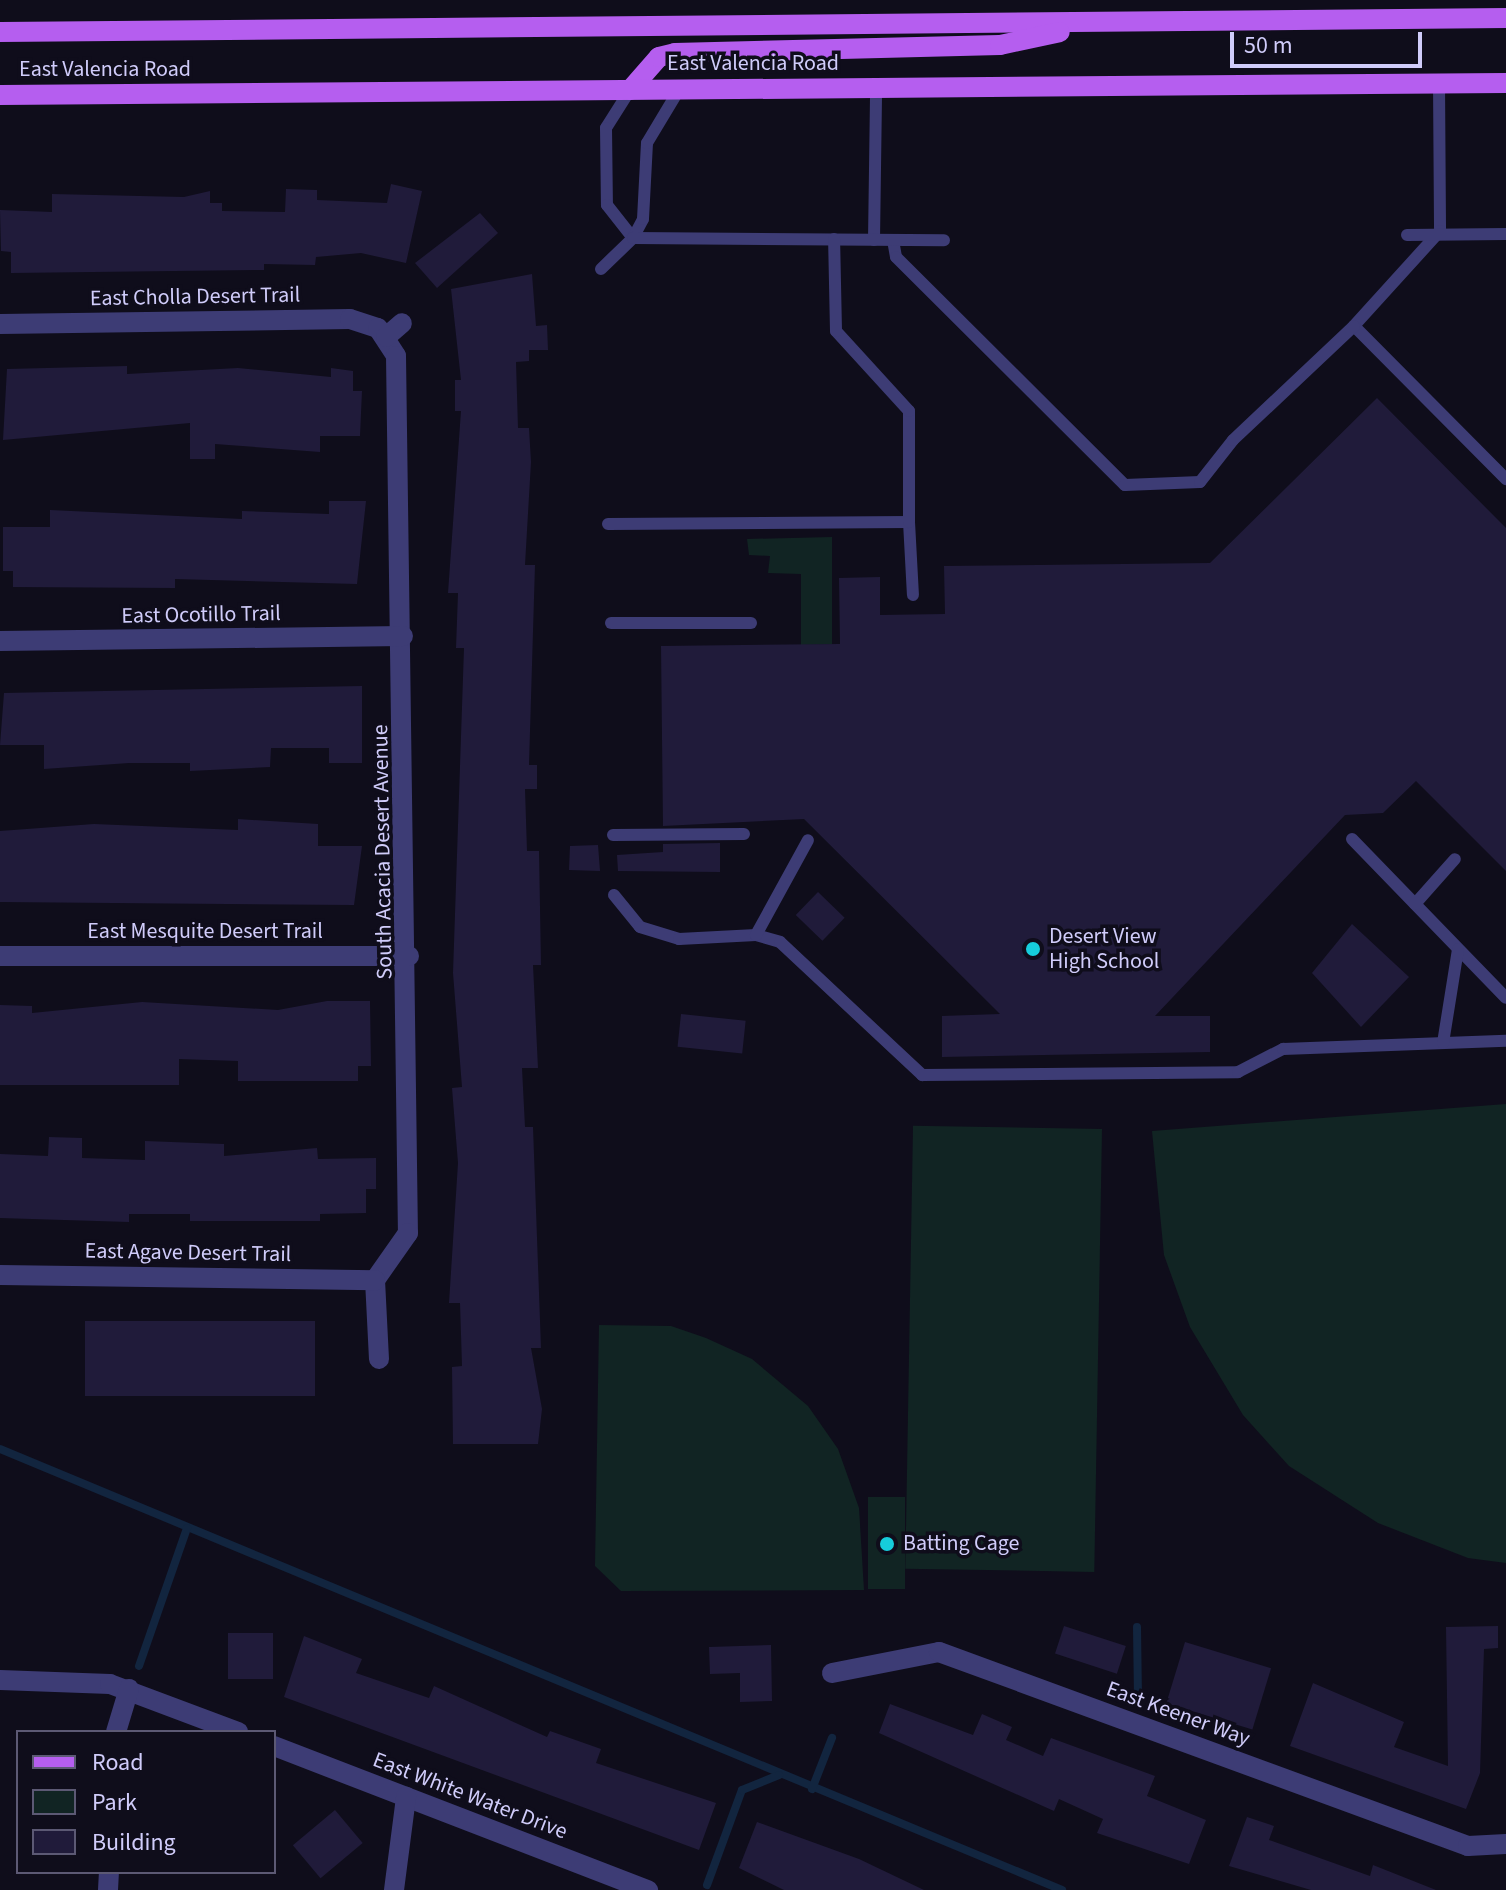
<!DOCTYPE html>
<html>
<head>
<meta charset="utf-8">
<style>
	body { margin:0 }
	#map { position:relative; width:1506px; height:1890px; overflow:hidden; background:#0f0d1b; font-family:"Source Sans 3",sans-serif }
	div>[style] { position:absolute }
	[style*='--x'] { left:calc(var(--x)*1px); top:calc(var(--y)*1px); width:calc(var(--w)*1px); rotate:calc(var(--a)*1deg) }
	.green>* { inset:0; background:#112423; transform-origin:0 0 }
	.stream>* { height:8px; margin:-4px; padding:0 4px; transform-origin:4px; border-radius:4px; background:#12253f }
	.building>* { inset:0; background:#201b3a; transform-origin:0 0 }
	.lane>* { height:12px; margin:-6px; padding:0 6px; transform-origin:6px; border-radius:6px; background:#3d3c75 }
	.street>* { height:20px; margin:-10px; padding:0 10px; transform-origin:10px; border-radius:10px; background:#3d3c75 }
	.primary>* { height:20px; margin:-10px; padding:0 10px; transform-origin:10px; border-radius:10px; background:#b55eef }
	.dots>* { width:22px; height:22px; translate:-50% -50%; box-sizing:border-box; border:4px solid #0f0d1b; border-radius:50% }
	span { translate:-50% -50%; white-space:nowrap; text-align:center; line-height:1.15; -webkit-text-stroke:7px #0f0d1b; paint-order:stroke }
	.street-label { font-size:22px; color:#d0ccfa }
	.poi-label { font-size:22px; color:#d0ccfa }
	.left { translate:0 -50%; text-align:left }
	.legend { position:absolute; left:16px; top:1730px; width:260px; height:144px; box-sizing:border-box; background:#0f0d1b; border:2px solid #5c5974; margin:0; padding:10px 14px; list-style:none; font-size:24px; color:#d0ccfa }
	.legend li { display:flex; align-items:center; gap:16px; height:40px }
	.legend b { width:40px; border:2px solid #5c5974 }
	.scale { position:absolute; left:1230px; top:32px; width:192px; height:36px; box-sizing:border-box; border:4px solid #d0ccfa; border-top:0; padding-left:10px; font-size:24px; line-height:28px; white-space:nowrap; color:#d0ccfa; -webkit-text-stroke:6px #0f0d1b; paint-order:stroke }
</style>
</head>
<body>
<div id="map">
	<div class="green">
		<div style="clip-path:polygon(832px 537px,832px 644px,801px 645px,801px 574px,768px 573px,770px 556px,749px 555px,747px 539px)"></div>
		<div style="clip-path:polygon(1506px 1104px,1506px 1563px,1468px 1558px,1378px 1523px,1289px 1466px,1243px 1415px,1190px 1327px,1164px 1255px,1152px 1131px)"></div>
		<div style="left:1102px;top:1129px;width:443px;height:189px;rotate:91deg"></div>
		<div style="clip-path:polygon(599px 1325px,671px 1326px,706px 1338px,752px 1359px,808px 1406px,838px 1449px,859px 1508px,864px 1590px,621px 1591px,595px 1566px)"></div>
		<div style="left:905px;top:1497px;width:92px;height:37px;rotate:90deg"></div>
	</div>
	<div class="stream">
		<div style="--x:0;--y:1449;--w:1150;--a:22.55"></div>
		<div style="--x:1137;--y:1627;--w:75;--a:89.2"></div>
		<div style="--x:139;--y:1666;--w:146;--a:-70.8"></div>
		<div style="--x:812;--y:1789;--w:55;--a:-68.6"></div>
		<div style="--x:707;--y:1885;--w:101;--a:-69.8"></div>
		<div style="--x:742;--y:1790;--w:40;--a:-22"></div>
	</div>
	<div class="building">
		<div style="clip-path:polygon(391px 184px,422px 191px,406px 263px,361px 253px,316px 257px,315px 265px,264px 264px,264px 270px,11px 273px,11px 252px,1px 251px,0 210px,52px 212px,52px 194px,184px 197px,210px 191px,210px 203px,222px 203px,222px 211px,285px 212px,286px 189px,317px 190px,317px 200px,387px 203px)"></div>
		<div style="clip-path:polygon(480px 213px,498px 233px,437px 288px,415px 263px)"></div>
		<div style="clip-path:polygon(532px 274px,536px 326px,547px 325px,548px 350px,529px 350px,529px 361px,516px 362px,518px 428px,529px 428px,531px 462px,525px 565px,535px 565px,529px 765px,537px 765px,537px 789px,525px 789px,527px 851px,539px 851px,541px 965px,533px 965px,538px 1068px,522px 1068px,525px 1127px,533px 1127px,541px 1348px,531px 1348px,542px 1409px,538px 1444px,453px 1444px,452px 1367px,462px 1366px,460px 1303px,449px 1303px,458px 1163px,452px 1088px,462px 1087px,453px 973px,464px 648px,456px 648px,458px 593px,448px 593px,461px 411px,455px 411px,455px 380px,461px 380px,451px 289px)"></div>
		<div style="clip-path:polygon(127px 366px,127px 374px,238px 368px,331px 377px,331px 368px,353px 371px,353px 391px,362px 391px,360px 436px,320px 436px,320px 452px,215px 444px,215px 459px,190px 459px,190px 423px,3px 440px,7px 369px)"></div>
		<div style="clip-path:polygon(1377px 398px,1506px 528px,1506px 871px,1416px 781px,1383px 813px,1345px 815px,1155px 1016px,1210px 1016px,1210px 1052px,942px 1057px,942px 1016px,1000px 1014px,804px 819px,663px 826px,661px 646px,840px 644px,839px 578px,880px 577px,880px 615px,945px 614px,944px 566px,1210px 563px)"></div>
		<div style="clip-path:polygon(329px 501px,366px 501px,357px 584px,175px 579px,175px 588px,13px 587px,13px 571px,3px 571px,3px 527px,50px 527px,50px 510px,242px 519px,242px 511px,329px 514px)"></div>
		<div style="clip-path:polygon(362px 686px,362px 763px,329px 763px,329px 748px,271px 748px,270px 767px,190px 771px,190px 763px,129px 763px,44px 769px,44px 745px,0 745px,4px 693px)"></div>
		<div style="clip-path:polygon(238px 819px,318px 824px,318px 846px,362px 846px,354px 905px,0 902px,0 831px,94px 824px,238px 830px)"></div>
		<div style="clip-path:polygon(720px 843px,720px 872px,618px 871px,617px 855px,663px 852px,663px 844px)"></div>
		<div style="clip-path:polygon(598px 845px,600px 871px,569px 870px,570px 846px)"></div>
		<div style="left:818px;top:892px;width:37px;height:32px;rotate:44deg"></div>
		<div style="clip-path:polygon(1352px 924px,1409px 977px,1361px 1027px,1312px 973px)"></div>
		<div style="clip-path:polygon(327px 1001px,370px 1001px,371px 1066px,358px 1066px,358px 1081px,238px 1081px,238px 1061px,179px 1059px,179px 1085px,0 1085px,0 1005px,32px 1006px,32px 1013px,142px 1002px,278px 1010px)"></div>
		<div style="left:681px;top:1014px;width:65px;height:33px;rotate:6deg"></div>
		<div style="clip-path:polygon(49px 1137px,82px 1138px,82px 1158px,145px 1160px,145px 1141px,224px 1144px,224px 1156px,317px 1148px,318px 1159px,376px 1158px,376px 1189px,366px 1189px,366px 1213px,320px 1214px,320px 1221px,190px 1221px,190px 1214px,129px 1214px,129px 1222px,0 1218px,0 1154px,48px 1156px)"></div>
		<div style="left:85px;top:1321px;width:230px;height:75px"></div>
		<div style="left:1064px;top:1626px;width:65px;height:29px;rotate:18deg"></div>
		<div style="clip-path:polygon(1498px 1626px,1498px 1648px,1484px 1649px,1480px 1773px,1466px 1809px,1290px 1746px,1313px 1683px,1404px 1722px,1394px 1747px,1448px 1766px,1446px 1627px)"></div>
		<div style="left:273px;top:1633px;width:46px;height:45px;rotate:90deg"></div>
		<div style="clip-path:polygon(304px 1636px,362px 1659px,356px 1673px,429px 1698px,434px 1686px,547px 1737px,550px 1731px,601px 1749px,596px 1763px,716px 1803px,699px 1850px,284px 1697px)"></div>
		<div style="left:1185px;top:1642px;width:90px;height:64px;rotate:17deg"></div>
		<div style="clip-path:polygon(771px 1645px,772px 1701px,740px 1702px,740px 1673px,710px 1674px,709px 1647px)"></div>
		<div style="clip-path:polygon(890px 1704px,973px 1735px,982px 1714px,1012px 1727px,1006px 1740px,1043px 1756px,1051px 1738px,1155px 1776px,1147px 1796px,1206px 1820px,1189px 1864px,1097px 1833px,1103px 1819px,1059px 1799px,1054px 1811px,879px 1733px)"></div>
		<div style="left:335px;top:1810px;width:43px;height:55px;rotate:50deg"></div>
		<div style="clip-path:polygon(1247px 1817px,1274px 1826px,1269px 1840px,1370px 1876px,1373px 1865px,1436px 1890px,1311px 1890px,1229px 1866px)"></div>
		<div style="clip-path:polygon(757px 1822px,859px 1859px,924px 1890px,784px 1890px,739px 1868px)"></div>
	</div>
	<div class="lane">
		<div style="--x:1439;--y:83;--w:148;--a:89.6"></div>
		<div style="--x:1440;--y:231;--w:128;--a:132.2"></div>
		<div style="--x:1354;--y:326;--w:216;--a:45.2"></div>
		<div style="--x:630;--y:90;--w:45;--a:122.3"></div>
		<div style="--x:606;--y:128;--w:77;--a:89.3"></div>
		<div style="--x:607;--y:205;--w:42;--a:51.8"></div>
		<div style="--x:633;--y:238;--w:21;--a:-62"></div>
		<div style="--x:643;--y:219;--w:76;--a:-87"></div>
		<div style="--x:647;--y:143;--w:64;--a:-59"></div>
		<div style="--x:1407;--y:235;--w:99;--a:-0.6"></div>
		<div style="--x:874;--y:240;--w:152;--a:-89.2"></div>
		<div style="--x:893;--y:240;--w:17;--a:80"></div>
		<div style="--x:896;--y:257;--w:323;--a:44.9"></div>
		<div style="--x:1125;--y:485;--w:75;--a:-2.3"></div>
		<div style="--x:1200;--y:482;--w:53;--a:-51.8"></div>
		<div style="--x:1233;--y:440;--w:166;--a:-43.3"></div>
		<div style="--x:601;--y:269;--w:45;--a:-44.1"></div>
		<div style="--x:633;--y:238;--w:311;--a:0.4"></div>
		<div style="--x:909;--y:522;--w:73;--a:86.9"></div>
		<div style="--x:608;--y:524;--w:301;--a:-0.4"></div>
		<div style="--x:909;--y:522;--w:111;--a:-90"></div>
		<div style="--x:909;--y:411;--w:108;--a:-132.4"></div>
		<div style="--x:836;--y:331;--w:92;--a:-91.2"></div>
		<div style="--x:611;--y:623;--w:140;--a:0"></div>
		<div style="--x:613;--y:835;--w:131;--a:-0.4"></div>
		<div style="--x:1352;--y:839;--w:221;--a:45.9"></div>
		<div style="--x:614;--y:895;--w:41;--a:50.9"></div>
		<div style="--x:640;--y:927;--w:41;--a:17.1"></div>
		<div style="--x:679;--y:939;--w:77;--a:-3"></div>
		<div style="--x:756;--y:935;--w:25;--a:16"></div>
		<div style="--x:780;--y:942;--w:195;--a:43.1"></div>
		<div style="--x:922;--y:1075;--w:316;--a:-0.5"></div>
		<div style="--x:1238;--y:1072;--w:51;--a:-27.1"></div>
		<div style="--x:1283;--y:1049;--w:223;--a:-2.1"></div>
		<div style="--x:1415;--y:904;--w:60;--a:-48.4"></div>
		<div style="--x:756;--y:935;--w:108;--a:-61.3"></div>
		<div style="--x:1443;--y:1043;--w:95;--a:-80.9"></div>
	</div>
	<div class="street">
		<div style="--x:0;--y:324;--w:350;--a:-0.8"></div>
		<div style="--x:350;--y:319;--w:29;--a:18"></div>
		<div style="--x:378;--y:328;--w:33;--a:57"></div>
		<div style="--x:396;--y:356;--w:877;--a:89.22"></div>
		<div style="--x:408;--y:1233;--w:57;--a:125.1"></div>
		<div style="--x:375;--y:1280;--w:79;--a:87.1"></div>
		<div style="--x:386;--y:337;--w:21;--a:-41"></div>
		<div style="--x:0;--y:641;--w:403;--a:-0.7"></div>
		<div style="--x:0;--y:956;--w:409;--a:0"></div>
		<div style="--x:0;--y:1275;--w:375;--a:0.8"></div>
		<div style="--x:832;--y:1673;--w:109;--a:-11.1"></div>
		<div style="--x:939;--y:1652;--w:563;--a:20.14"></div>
		<div style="--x:1468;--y:1846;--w:38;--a:-3"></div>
		<div style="--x:0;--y:1680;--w:110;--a:2.1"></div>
		<div style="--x:110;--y:1684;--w:137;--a:20.6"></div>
		<div style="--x:116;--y:1732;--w:45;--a:-73.2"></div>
		<div style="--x:274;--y:1746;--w:401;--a:21.1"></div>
		<div style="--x:108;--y:1890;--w:18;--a:-87"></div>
		<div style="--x:394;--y:1890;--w:94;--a:-82.6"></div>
	</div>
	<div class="primary">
		<div style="--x:0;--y:32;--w:1506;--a:-0.53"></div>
		<div style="--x:630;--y:90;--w:44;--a:-48.7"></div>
		<div style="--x:659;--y:57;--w:16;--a:-14"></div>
		<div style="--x:675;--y:53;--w:325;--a:-1.4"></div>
		<div style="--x:1000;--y:45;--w:61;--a:-12.2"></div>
		<div style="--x:0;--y:95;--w:1506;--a:-0.46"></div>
	</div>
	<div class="dots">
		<div style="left:1033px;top:949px;background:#16cddb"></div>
		<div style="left:887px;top:1544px;background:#16cddb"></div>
	</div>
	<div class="street-label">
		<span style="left:753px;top:64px">East Valencia Road</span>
		<span style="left:105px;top:70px">East Valencia Road</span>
		<span style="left:195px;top:297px;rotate:-1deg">East Cholla Desert Trail</span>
		<span style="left:201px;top:615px;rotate:-1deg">East Ocotillo Trail</span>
		<span style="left:383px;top:852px;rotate:-91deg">South Acacia Desert Avenue</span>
		<span style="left:205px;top:932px">East Mesquite Desert Trail</span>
		<span style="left:188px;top:1253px;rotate:1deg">East Agave Desert Trail</span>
		<span style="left:1178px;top:1714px;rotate:20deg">East Keener Way</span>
		<span style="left:470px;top:1796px;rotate:21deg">East White Water Drive</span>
	</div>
	<div class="poi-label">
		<span class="left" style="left:1049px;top:949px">Desert View<br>High School</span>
		<span class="left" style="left:903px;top:1544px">Batting Cage</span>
	</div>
	<ul class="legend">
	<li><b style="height:10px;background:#b55eef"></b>Road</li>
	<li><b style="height:22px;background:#112423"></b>Park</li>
	<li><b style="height:22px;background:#201b3a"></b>Building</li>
	</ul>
	<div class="scale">50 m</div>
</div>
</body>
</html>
